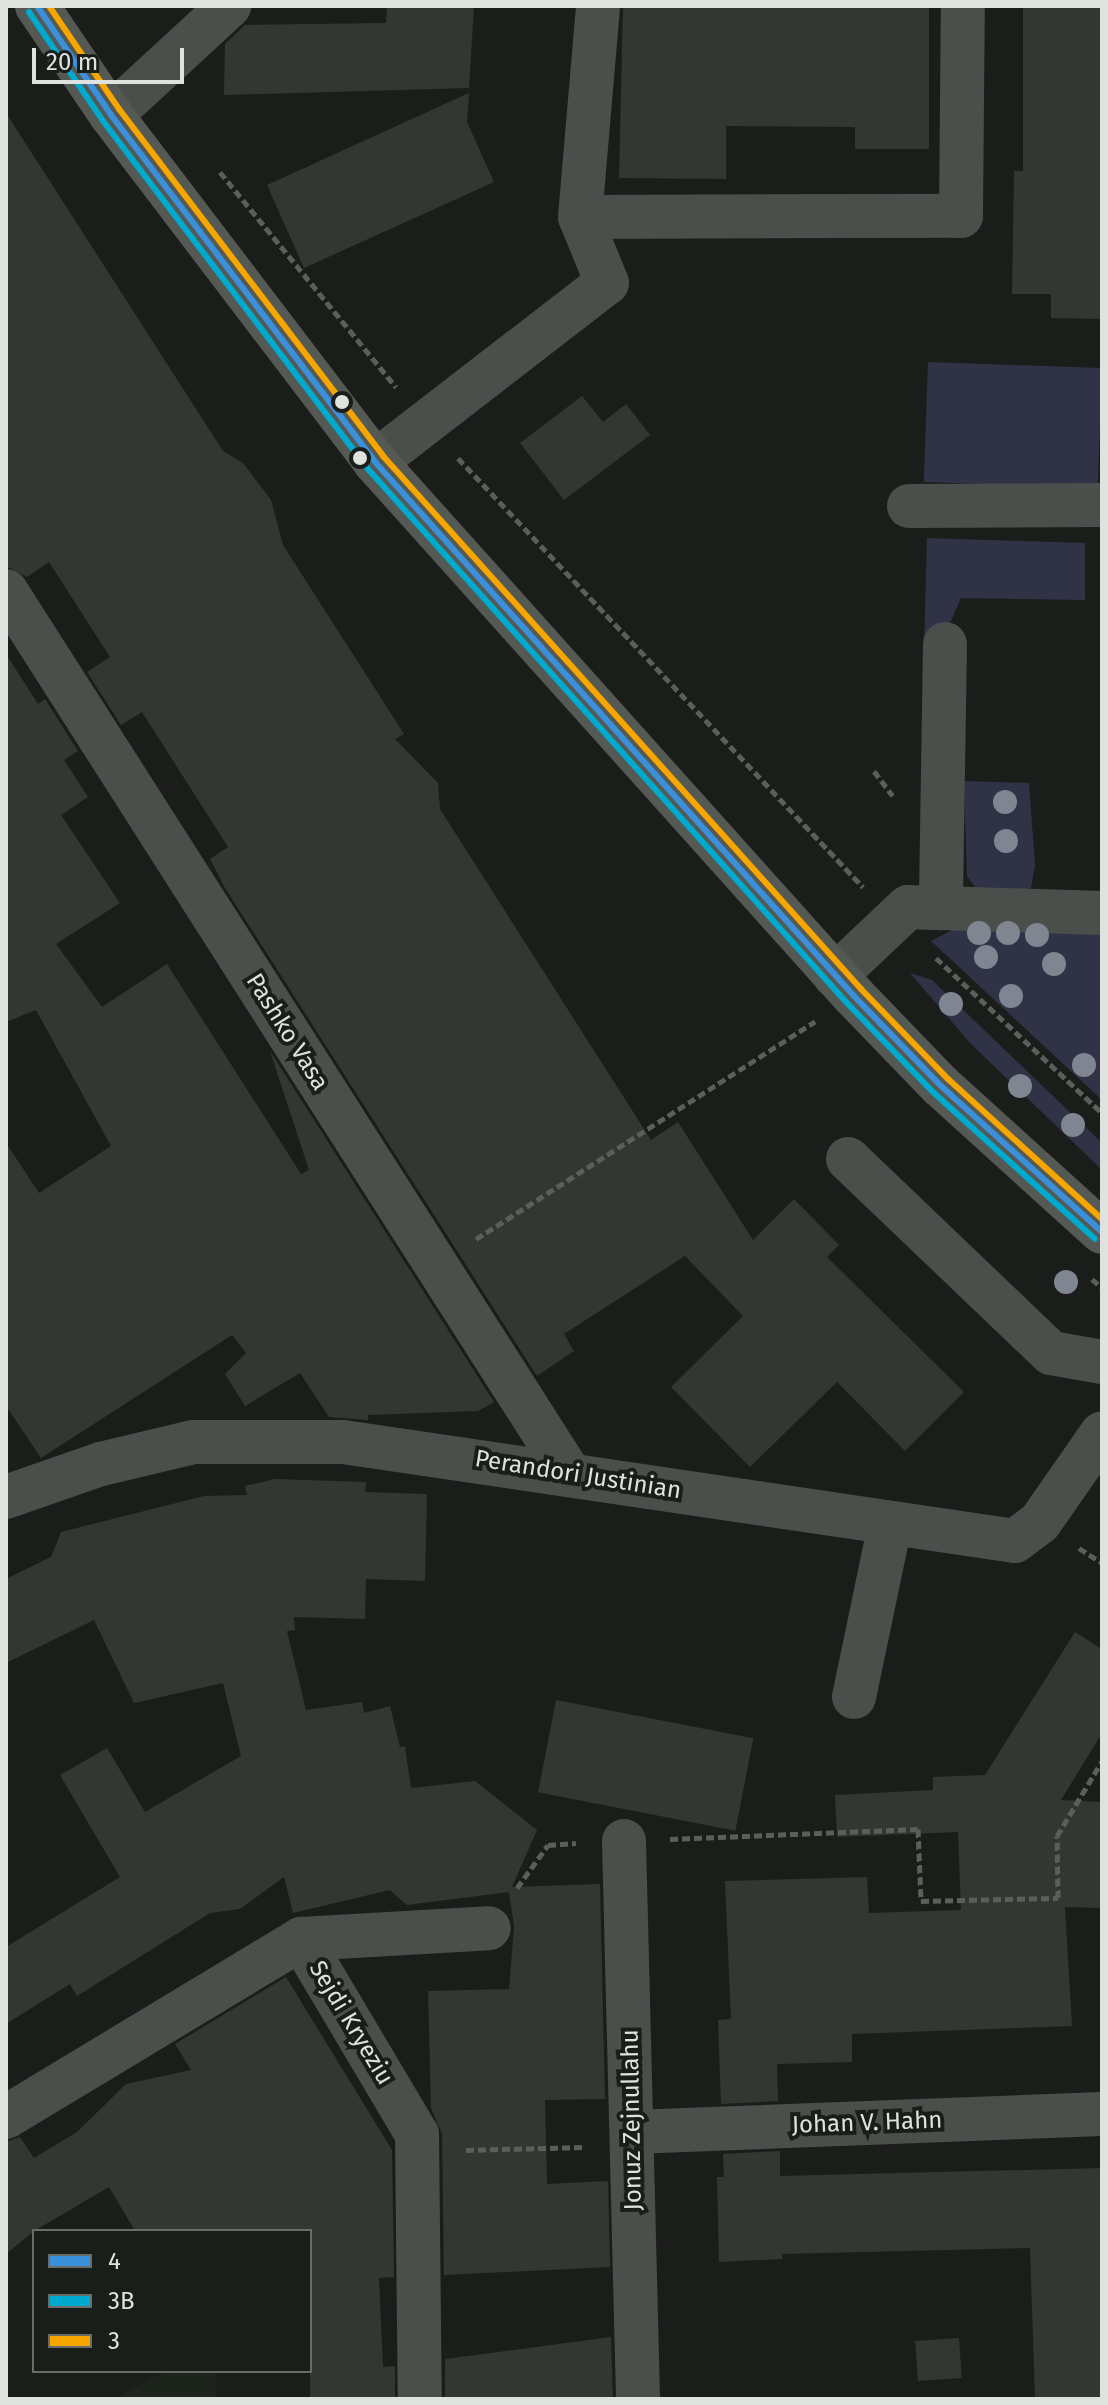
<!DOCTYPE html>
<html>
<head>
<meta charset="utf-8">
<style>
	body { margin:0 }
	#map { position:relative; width:1108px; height:2405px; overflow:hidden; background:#1b1d1b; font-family:"Fira Sans",sans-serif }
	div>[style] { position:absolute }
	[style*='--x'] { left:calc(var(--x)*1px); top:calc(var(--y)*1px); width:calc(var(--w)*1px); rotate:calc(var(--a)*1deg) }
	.built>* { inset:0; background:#1d241c }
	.green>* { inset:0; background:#2f3345; transform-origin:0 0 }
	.building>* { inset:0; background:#323831; transform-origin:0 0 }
	.path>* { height:5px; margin-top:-2.5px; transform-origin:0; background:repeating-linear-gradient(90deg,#5c5e5c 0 8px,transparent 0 12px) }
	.minor>* { height:44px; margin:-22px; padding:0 22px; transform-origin:22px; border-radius:22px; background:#4b4f4b }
	.major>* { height:44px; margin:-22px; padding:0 22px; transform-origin:22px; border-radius:22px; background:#545954 }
	.bus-1>* { height:6px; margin:-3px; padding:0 3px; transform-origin:3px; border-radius:3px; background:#3a90db }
	.bus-2>* { height:6px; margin:-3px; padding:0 3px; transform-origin:3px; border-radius:3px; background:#00a9ce }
	.bus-3>* { height:6px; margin:-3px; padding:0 3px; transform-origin:3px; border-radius:3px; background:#f7a600 }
	.trees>* { width:24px; height:24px; margin:-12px; border-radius:50%; background:#808592 }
	.dots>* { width:22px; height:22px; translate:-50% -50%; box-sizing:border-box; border:4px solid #1a1e1a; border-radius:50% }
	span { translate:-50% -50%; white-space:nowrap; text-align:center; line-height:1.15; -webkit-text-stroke:8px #1a1e1a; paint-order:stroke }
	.street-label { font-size:24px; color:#dfe2df }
	.frame { position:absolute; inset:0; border:8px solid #dfe2df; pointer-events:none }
	.legend { position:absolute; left:32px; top:2229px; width:280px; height:144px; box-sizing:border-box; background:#1a1e1a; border:2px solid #696c69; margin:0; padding:10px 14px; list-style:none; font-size:24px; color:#dfe2df }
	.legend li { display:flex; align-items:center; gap:16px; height:40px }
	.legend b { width:40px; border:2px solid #696c69 }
	.scale { position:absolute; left:32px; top:48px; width:152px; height:36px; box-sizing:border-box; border:4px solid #dfe2df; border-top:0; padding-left:10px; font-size:24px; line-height:28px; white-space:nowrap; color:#dfe2df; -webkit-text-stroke:6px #1a1e1a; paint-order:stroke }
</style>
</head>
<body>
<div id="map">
	<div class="built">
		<div style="clip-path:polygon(166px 2371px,217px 2371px,216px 2399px,113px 2399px)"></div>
	</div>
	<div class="green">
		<div style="left:928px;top:362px;width:174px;height:120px;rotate:2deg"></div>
		<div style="clip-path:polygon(927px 538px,1085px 543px,1085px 600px,961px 598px,923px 685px)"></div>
		<div style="clip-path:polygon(964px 781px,1029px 783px,1035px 865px,1031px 888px,1011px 894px,978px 891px,967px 876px)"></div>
		<div style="clip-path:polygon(1102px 922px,1102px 1100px,931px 941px,966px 923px)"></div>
		<div style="clip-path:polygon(910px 973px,932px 980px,1102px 1143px,1102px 1170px,971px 1044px)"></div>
	</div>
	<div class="building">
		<div style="clip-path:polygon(387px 6px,474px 6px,469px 88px,224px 95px,225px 44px,245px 25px,386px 23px)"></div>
		<div style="clip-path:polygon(623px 6px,929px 6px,929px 149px,855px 149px,855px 127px,726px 126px,726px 179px,619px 178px)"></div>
		<div style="clip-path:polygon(1023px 6px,1102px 6px,1102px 319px,1051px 318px,1051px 294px,1012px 294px,1014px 171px,1023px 171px)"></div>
		<div style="clip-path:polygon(469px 93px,467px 122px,494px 182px,304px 268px,267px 185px)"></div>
		<div style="clip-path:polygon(6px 113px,223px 451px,243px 463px,271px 500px,283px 545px,404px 734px,395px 739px,438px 783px,440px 809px,651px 1140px,678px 1122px,753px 1240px,794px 1199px,839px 1245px,827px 1257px,964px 1392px,905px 1451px,837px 1382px,750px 1467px,671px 1387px,743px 1316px,685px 1256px,564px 1334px,574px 1351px,537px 1376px,225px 888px,210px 859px,228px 847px,142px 712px,121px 725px,87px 672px,110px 657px,49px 562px,27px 577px,6px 566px)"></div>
		<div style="clip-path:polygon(582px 396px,603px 422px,626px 404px,650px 435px,564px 500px,520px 443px)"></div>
		<div style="clip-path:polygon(6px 654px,38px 704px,45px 699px,78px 751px,64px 760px,88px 797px,61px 815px,120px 903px,56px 944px,102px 1007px,167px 964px,301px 1174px,309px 1170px,270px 1051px,494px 1402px,478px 1411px,368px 1415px,368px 1420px,329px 1417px,300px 1373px,245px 1406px,225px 1374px,246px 1353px,232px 1335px,41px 1458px,6px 1406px,6px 1143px,39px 1193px,111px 1146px,36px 1010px,6px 1022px)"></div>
		<div style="clip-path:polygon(275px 1479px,366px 1482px,365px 1492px,427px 1494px,425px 1581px,366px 1579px,365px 1619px,294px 1617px,295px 1630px,287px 1631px,306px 1710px,362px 1702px,364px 1713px,390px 1706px,400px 1747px,405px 1746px,411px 1788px,475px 1781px,537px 1830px,512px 1887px,600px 1884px,605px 2099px,545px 2100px,547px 2184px,608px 2181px,610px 2267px,444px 2275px,442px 2134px,431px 2108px,428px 1991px,509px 1989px,514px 1927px,509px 1892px,407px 1905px,390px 1890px,293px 1913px,284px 1877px,240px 1909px,210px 1913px,77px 1996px,70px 1984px,6px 2024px,6px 1947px,120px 1877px,60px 1775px,107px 1748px,145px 1812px,241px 1756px,223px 1683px,134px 1703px,94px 1620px,6px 1663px,6px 1579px,51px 1557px,61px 1532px,204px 1496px,247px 1495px,245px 1486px)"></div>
		<div style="clip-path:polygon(1075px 1632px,1102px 1649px,1102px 1733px,1061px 1800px,1102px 1802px,1102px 1908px,1065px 1907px,1072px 2026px,852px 2034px,852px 2062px,777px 2064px,778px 2101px,721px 2104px,718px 2020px,731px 2019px,725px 1881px,867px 1877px,869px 1913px,961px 1910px,958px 1832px,837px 1837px,835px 1795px,933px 1790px,933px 1777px,985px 1775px)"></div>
		<div style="left:556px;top:1700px;width:201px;height:94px;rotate:11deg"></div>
		<div style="clip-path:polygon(286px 1977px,392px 2150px,394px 2277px,379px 2278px,383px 2367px,395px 2366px,395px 2399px,310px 2399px,310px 2231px,135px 2231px,109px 2187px,34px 2231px,6px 2254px,6px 2142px,20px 2137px,34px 2158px,77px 2132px,126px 2084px,191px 2070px,175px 2044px)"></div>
		<div style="clip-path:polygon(780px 2151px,780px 2176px,1102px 2168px,1102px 2399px,1035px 2399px,1030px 2248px,782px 2254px,782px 2259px,719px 2262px,717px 2177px,724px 2177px,723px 2154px)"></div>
		<div style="clip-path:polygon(611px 2337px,613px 2399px,445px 2399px,445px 2359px)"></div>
		<div style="left:959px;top:2338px;width:40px;height:44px;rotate:86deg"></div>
	</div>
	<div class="path">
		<div style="--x:220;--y:172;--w:278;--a:50.7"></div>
		<div style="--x:458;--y:458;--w:590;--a:46.65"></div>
		<div style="--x:874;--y:771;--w:31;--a:53"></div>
		<div style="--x:936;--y:958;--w:227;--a:43"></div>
		<div style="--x:476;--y:1239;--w:403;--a:-32.7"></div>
		<div style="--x:1092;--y:1279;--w:13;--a:42"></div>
		<div style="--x:1079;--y:1548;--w:27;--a:33"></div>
		<div style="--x:670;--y:1839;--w:248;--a:-2.3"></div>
		<div style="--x:918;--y:1829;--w:72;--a:87.6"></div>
		<div style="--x:921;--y:1901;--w:137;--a:-1.3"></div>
		<div style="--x:1058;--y:1898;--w:62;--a:-90.9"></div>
		<div style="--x:1057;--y:1836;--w:87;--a:-59"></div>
		<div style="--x:517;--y:1888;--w:53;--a:-54.2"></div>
		<div style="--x:548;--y:1845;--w:28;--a:-4"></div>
		<div style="--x:466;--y:2150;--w:118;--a:-1.5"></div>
	</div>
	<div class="minor">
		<div style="--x:111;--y:115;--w:161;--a:-42.7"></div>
		<div style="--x:580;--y:217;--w:381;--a:-0.2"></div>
		<div style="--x:961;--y:216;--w:210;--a:-89.5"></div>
		<div style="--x:375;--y:462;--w:293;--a:-37.7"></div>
		<div style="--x:607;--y:283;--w:71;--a:-112.2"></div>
		<div style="--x:580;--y:217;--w:212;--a:-85.1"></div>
		<div style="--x:909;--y:506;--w:193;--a:-0.3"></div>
		<div style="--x:6;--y:591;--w:1046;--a:57.45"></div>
		<div style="--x:945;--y:644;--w:264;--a:90.9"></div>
		<div style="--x:941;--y:908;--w:161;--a:1.8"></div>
		<div style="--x:835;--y:976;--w:100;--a:-43.4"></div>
		<div style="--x:908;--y:907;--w:33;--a:2"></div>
		<div style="--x:848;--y:1159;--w:281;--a:43.7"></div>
		<div style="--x:1051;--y:1353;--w:52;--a:10"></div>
		<div style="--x:6;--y:1497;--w:101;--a:-19.2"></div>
		<div style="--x:101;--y:1464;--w:95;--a:-13.4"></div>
		<div style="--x:193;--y:1442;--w:150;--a:0"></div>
		<div style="--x:343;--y:1442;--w:679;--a:8.38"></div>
		<div style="--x:1015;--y:1541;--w:31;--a:-37"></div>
		<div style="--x:1040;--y:1522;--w:108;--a:-55.1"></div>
		<div style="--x:854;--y:1697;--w:176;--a:-78.2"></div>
		<div style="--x:624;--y:1841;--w:558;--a:88.56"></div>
		<div style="--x:301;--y:1939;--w:227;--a:59.3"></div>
		<div style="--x:417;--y:2134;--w:265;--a:89.4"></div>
		<div style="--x:6;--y:2117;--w:345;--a:-31.1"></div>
		<div style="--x:301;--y:1939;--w:188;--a:-3.3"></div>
		<div style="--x:633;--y:2132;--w:469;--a:-2.2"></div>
	</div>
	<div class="major">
		<div style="--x:37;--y:6;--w:132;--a:55.8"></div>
		<div style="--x:111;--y:115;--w:436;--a:52.7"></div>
		<div style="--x:375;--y:462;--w:717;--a:48.11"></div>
		<div style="--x:854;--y:996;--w:125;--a:46"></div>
		<div style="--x:941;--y:1086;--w:217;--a:42.2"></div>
	</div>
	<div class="bus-1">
		<div style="--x:37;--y:6;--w:132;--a:55.8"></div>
		<div style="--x:111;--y:115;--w:436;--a:52.7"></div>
		<div style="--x:375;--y:462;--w:717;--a:48.11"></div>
		<div style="--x:854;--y:996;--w:125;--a:46"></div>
		<div style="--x:941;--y:1086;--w:217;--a:42.2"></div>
	</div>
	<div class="bus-2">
		<div style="--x:29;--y:12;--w:132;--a:55.8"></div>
		<div style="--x:103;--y:121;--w:437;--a:52.7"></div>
		<div style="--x:368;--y:469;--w:717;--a:48.11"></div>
		<div style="--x:847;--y:1003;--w:125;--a:46"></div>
		<div style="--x:934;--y:1093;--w:217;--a:42.2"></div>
	</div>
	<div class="bus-3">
		<div style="--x:49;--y:6;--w:125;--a:55.8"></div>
		<div style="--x:119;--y:109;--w:436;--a:52.7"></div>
		<div style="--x:383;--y:456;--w:716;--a:48.11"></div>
		<div style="--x:861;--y:989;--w:125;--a:46"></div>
		<div style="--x:948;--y:1079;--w:208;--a:42.3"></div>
	</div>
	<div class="trees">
		<div style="left:1005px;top:802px"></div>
		<div style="left:1006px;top:841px"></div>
		<div style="left:979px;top:933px"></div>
		<div style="left:1008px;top:933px"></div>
		<div style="left:1037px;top:935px"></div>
		<div style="left:986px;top:957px"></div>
		<div style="left:1054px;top:964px"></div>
		<div style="left:1011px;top:996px"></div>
		<div style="left:951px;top:1004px"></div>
		<div style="left:1084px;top:1065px"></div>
		<div style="left:1020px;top:1086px"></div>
		<div style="left:1073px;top:1125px"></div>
		<div style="left:1066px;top:1282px"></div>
	</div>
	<div class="dots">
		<div style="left:342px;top:402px;background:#dfe2df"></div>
		<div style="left:360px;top:458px;background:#dfe2df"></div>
	</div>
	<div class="street-label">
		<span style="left:287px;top:1032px;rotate:58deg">Pashko Vasa</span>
		<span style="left:578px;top:1475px;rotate:9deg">Perandori Justinian</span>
		<span style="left:351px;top:2023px;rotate:59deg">Sejdi Kryeziu</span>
		<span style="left:632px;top:2120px;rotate:-91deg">Jonuz Zejnullahu</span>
		<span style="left:867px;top:2123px;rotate:-2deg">Johan V. Hahn</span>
	</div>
	<div class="frame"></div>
	<ul class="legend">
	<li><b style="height:10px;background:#3a90db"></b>4</li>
	<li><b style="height:10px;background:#00a9ce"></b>3B</li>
	<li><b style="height:10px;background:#f7a600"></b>3</li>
	</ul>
	<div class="scale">20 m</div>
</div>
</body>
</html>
